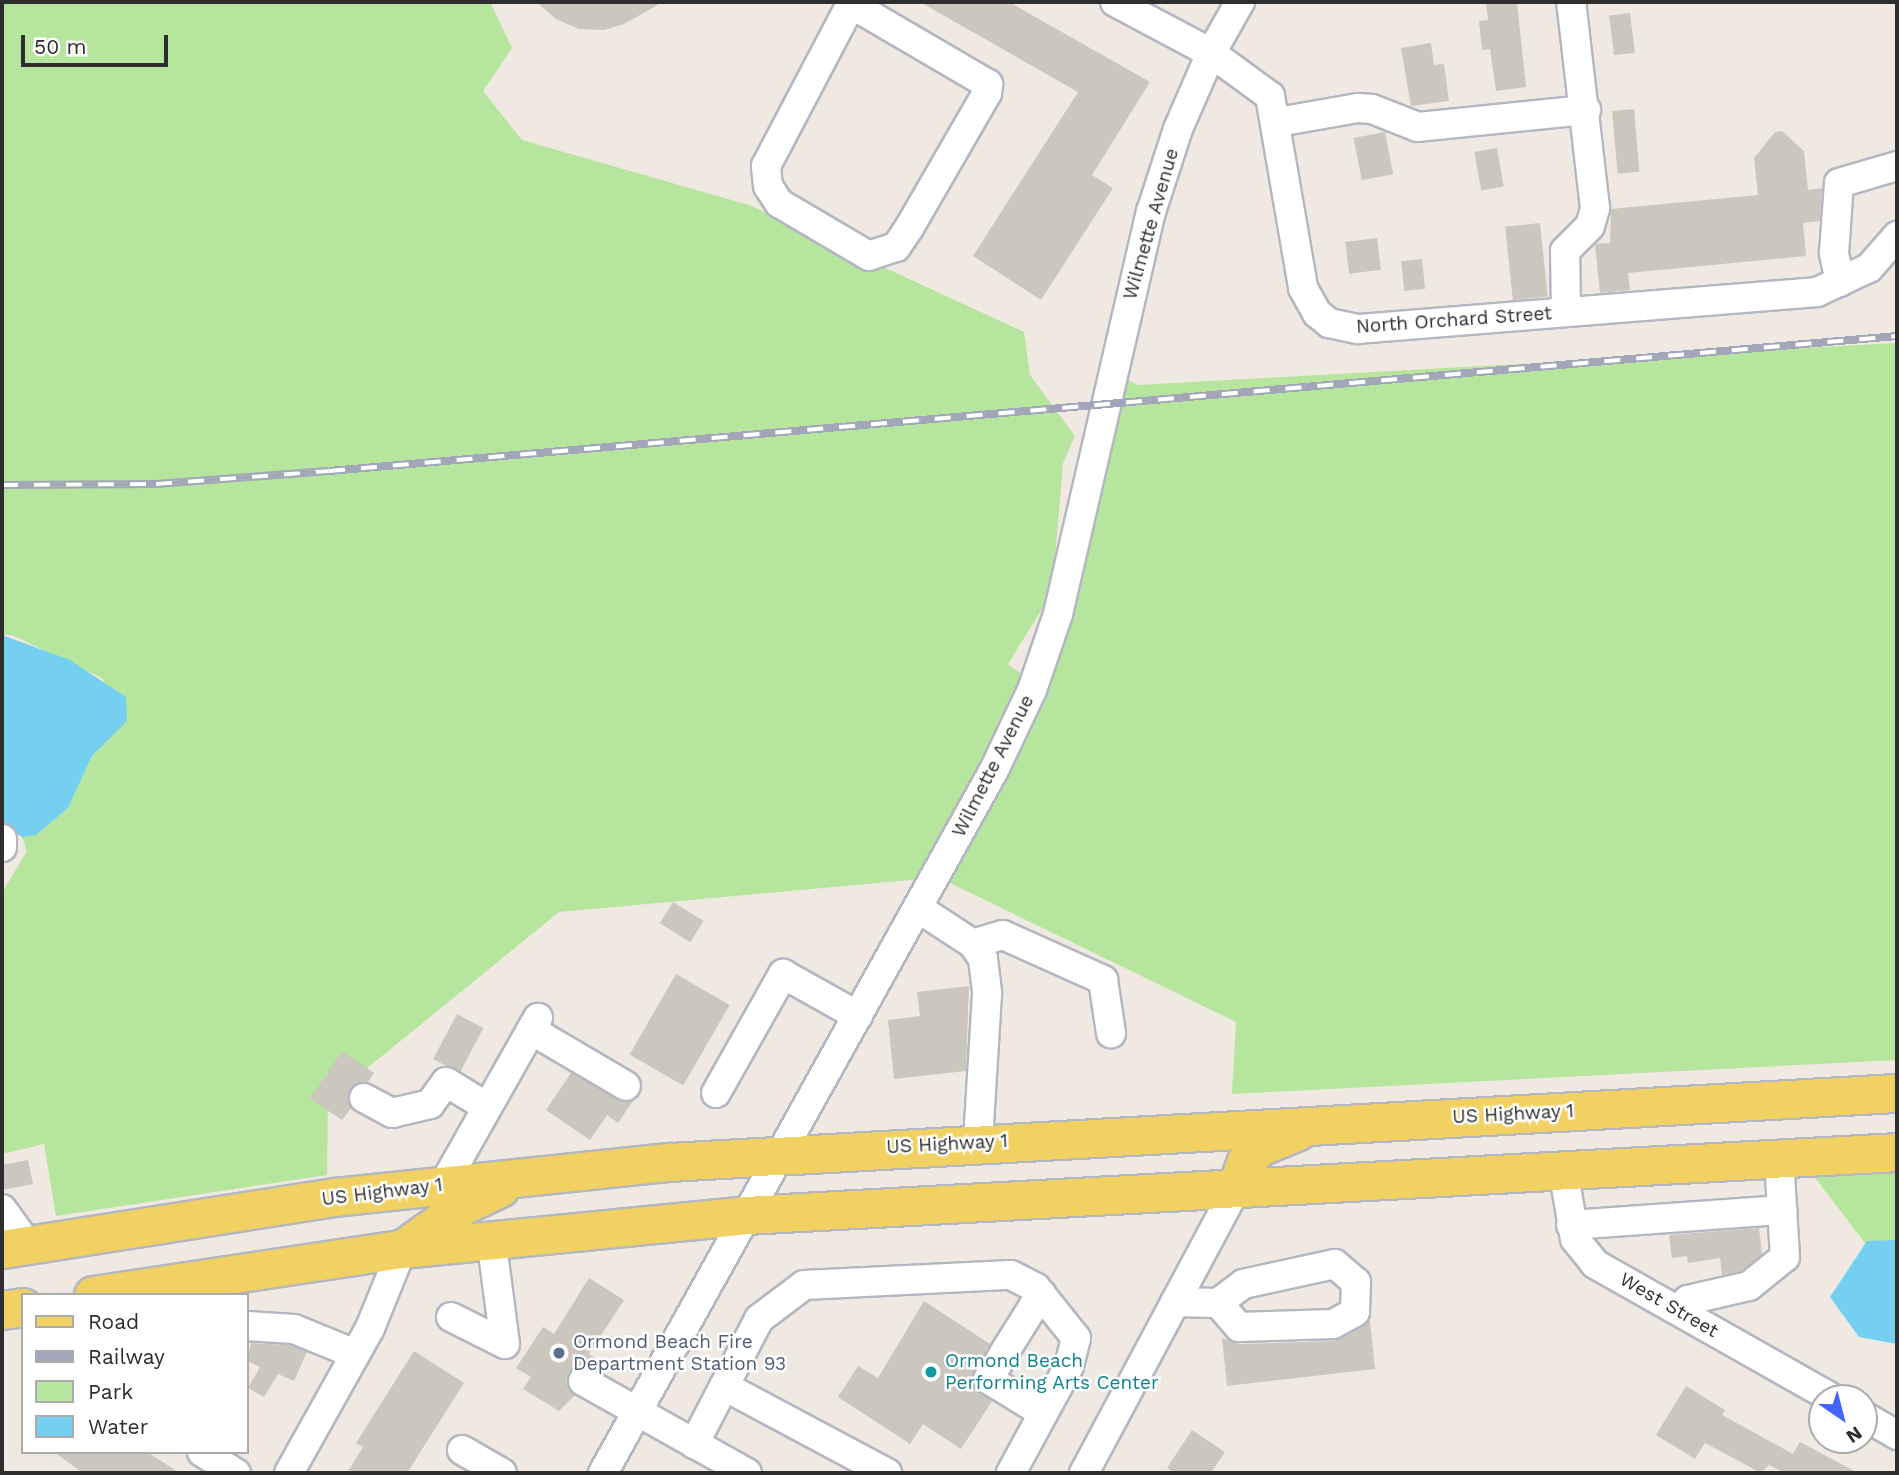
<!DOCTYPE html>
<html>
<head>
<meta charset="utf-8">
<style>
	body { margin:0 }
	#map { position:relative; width:1899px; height:1475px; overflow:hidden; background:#efe9e1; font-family:"Work Sans",sans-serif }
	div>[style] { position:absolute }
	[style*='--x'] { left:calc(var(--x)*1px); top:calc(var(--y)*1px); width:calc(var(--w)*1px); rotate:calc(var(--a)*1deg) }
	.green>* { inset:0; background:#b6e59e }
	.water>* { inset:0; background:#75cff0 }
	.building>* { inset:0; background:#cbc7bf; transform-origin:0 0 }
	.roads { filter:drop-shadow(2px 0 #b4b7c1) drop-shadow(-2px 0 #b4b7c1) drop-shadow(0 2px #b4b7c1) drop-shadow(0 -2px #b4b7c1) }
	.minor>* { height:28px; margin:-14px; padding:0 14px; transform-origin:14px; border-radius:14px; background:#fff }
	.major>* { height:37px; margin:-18.5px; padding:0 18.5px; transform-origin:18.5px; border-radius:18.5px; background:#f2d163 }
	.rail>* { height:8px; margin-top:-4px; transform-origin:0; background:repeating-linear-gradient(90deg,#fff 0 16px,#a3a6b8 0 32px); box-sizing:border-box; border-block:2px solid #a3a6b8 }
	.dots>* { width:19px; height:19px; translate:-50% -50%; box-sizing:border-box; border:4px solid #fff; border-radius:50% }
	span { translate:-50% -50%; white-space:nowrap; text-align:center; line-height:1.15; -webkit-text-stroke:5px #fff; paint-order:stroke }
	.street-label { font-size:19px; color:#2e2e2e }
	.service-label { font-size:19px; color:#4e5e75 }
	.left { translate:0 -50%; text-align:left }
	.culture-label { font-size:19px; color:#0d838f }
	.frame { position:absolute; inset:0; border:4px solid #2e2e2e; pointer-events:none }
	.legend { position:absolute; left:21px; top:1293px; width:228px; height:161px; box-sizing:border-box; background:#fff; border:2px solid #ababab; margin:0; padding:9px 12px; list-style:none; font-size:21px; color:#2e2e2e }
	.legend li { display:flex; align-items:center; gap:14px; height:35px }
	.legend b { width:35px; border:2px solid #ababab }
	.north { position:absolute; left:1808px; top:1384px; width:70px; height:70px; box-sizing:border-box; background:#fff; border:2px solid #ababab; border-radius:50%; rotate:145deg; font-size:19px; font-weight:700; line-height:28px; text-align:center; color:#2e2e2e }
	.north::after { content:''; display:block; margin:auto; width:24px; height:32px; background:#4264fb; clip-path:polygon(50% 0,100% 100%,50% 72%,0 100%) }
	.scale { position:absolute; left:21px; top:35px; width:147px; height:32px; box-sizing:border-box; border:4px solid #2e2e2e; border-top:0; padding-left:9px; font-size:21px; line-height:24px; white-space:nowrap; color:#2e2e2e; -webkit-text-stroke:5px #fff; paint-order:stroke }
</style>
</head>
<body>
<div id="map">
	<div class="green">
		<div style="clip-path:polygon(2px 2px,490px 2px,512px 48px,483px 91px,522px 140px,749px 205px,1024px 332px,1030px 375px,1075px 436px,1063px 463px,1055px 559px,1045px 604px,1008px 664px,1025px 677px,985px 765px,921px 879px,559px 912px,328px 1100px,327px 1175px,56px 1216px,44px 1144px,2px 1154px,2px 893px,27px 851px,22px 837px,36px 835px,68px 808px,92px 756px,127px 720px,102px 678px,12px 635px,2px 635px)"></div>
		<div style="clip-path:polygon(1897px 343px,1897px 1060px,1232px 1094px,1236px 1022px,946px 881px,1004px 777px,1121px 377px,1138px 385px)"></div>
		<div style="clip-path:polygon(1897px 1170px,1897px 1240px,1865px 1243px,1813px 1175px)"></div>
	</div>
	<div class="water">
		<div style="clip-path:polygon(2px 635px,70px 660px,126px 697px,127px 721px,92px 756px,68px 808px,36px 835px,22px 837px,2px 824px)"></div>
		<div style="clip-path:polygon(1897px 1240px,1897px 1344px,1859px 1337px,1830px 1297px,1867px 1241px)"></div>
	</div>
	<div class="building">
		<div style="clip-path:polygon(536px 2px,663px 2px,624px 24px,604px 30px,579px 29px,556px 19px)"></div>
		<div style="clip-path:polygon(920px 2px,1009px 2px,1150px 82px,1092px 175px,1113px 188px,1041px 300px,973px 256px,1078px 92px)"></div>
		<div style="clip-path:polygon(1486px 2px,1517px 2px,1526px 87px,1496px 91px,1490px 49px,1482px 50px,1479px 21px,1488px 20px)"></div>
		<div style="left:1630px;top:13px;width:40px;height:21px;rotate:83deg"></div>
		<div style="clip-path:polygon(1431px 43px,1434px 65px,1444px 64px,1449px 101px,1411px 106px,1401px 48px)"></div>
		<div style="left:1634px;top:109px;width:63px;height:22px;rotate:85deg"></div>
		<div style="clip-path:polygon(1782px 131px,1804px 151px,1808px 190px,1822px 188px,1820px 221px,1803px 223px,1806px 256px,1628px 273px,1630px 290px,1600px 293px,1595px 244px,1610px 243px,1611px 209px,1758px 195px,1754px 158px,1775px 132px)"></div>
		<div style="left:1385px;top:132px;width:43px;height:32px;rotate:79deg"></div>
		<div style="left:1497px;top:148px;width:39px;height:23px;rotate:80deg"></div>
		<div style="left:1540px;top:223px;width:74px;height:35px;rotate:84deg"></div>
		<div style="left:1377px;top:238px;width:32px;height:32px;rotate:83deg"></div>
		<div style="left:1422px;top:259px;width:30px;height:21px;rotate:84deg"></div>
		<div style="left:673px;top:902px;width:36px;height:25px;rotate:32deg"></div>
		<div style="left:676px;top:974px;width:62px;height:93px;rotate:30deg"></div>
		<div style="clip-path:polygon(969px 986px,966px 1071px,894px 1079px,888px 1020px,920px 1016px,917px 992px)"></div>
		<div style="left:457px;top:1014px;width:30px;height:51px;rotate:28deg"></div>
		<div style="clip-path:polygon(342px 1051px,374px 1073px,368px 1082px,350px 1090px,351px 1108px,342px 1120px,310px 1099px)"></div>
		<div style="clip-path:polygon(571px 1073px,618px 1100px,633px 1101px,618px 1123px,607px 1115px,590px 1140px,546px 1110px)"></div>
		<div style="clip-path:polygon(28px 1160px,33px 1184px,2px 1190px,2px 1165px)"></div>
		<div style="clip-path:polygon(1759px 1228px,1762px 1254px,1742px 1271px,1722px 1275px,1720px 1258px,1688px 1263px,1687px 1256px,1672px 1258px,1669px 1235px)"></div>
		<div style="clip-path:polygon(589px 1278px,624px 1300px,589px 1354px,597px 1359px,592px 1367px,582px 1364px,569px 1372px,566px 1382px,575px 1395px,559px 1411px,523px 1389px,531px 1377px,516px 1368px,543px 1327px,554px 1334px)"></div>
		<div style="clip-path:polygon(924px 1301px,990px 1344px,971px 1379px,974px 1387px,992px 1401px,961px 1449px,923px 1424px,910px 1444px,838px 1397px,858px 1366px,878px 1378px)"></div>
		<div style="clip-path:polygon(1370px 1321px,1375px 1369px,1227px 1386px,1222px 1338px,1240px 1344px,1334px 1341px)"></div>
		<div style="clip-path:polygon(251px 1343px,290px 1345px,307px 1352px,294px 1381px,278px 1374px,264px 1397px,248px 1388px,260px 1367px,247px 1361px)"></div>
		<div style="clip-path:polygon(414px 1351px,464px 1383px,407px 1473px,347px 1473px,363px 1447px,356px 1443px)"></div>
		<div style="clip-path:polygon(1686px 1386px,1725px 1410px,1722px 1415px,1793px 1454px,1800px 1442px,1858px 1473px,1785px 1473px,1769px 1465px,1761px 1473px,1705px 1443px,1695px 1459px,1656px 1435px)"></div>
		<div style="clip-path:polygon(1192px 1430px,1225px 1452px,1211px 1473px,1175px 1473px,1167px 1468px)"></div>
		<div style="clip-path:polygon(54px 1452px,147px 1452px,180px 1473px,83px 1473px)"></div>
	</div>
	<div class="roads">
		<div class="minor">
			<div style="--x:1115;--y:2;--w:109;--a:28"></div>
			<div style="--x:1211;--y:53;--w:73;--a:36.1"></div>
			<div style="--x:1270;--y:96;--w:195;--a:80.2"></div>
			<div style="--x:1303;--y:288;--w:29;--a:61"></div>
			<div style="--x:1317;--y:313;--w:16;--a:40"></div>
			<div style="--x:1329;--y:323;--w:30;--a:12"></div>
			<div style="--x:1358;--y:329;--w:460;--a:-4.6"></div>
			<div style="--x:1817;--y:292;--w:57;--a:-24.8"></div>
			<div style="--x:1869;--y:268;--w:43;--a:-48.8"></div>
			<div style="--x:851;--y:4;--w:159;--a:30.3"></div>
			<div style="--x:988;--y:84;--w:9;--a:96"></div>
			<div style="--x:987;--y:93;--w:156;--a:120"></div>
			<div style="--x:909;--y:228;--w:23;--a:124"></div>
			<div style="--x:896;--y:247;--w:28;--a:162"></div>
			<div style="--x:869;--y:256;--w:104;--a:-149.5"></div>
			<div style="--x:779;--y:203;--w:20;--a:-123"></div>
			<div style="--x:768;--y:186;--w:20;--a:-96"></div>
			<div style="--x:766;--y:166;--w:183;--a:-62.3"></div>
			<div style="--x:1278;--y:122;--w:81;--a:-9.9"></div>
			<div style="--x:1358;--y:108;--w:14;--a:4"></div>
			<div style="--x:1372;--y:109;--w:49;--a:21.4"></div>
			<div style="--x:1418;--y:127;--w:169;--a:-5.8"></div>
			<div style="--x:1840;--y:282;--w:30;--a:-102"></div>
			<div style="--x:1834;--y:253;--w:70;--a:-85.9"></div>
			<div style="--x:1839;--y:183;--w:60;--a:-16.3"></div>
			<div style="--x:1566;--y:312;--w:61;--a:-90.9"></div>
			<div style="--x:1565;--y:251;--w:35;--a:-45"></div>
			<div style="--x:1590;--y:226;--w:19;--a:-74"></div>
			<div style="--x:1595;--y:208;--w:207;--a:-96.6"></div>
			<div style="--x:2;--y:839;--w:8;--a:90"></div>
			<div style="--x:918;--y:908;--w:66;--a:33.2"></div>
			<div style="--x:973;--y:944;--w:18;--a:56"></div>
			<div style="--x:983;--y:959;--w:35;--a:83"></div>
			<div style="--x:987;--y:994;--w:149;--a:93.5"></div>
			<div style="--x:973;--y:944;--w:31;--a:-17"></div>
			<div style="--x:1003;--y:935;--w:110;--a:24.2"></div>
			<div style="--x:1103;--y:980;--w:54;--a:81.4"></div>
			<div style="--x:531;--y:1030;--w:110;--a:30.5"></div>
			<div style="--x:716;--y:1093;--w:137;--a:-60.6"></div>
			<div style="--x:783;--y:974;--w:86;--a:29.2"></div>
			<div style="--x:364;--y:1098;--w:32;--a:28"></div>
			<div style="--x:392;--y:1113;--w:39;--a:-13"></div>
			<div style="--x:430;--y:1104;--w:27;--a:-54"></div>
			<div style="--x:446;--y:1082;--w:48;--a:31.4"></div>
			<div style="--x:1563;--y:1169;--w:71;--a:80.3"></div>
			<div style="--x:1575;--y:1239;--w:32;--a:51"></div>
			<div style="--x:1595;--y:1264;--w:272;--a:29.5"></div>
			<div style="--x:444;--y:1184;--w:191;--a:-60.5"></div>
			<div style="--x:2;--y:1209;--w:44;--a:54.2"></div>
			<div style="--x:1571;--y:1225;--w:212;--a:-4.1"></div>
			<div style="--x:1175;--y:1302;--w:43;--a:1.3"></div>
			<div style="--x:1218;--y:1303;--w:31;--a:-37"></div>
			<div style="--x:1243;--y:1284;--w:94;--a:-12.3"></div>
			<div style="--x:1335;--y:1264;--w:28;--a:41"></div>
			<div style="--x:1356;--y:1282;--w:30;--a:92"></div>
			<div style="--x:1355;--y:1312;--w:25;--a:151"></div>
			<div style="--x:1333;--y:1324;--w:94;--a:178.2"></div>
			<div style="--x:1239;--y:1327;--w:32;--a:-131"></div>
			<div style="--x:1679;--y:1311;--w:14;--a:-51"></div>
			<div style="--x:1688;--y:1300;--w:63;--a:-12.9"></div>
			<div style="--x:1749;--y:1286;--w:46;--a:-38.9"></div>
			<div style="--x:1785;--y:1257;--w:99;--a:-93.5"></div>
			<div style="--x:451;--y:1317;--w:60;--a:26.6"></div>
			<div style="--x:505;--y:1344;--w:107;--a:-97.5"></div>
			<div style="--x:247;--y:1326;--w:47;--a:3.7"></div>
			<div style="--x:294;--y:1329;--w:66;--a:22.3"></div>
			<div style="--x:1004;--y:1353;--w:70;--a:-57.9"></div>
			<div style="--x:1002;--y:1357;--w:26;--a:122"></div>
			<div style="--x:988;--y:1379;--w:65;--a:31.7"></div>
			<div style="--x:583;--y:1381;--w:188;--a:29.3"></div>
			<div style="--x:724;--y:1386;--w:185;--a:28.1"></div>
			<div style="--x:1864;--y:1416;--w:38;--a:30"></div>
			<div style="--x:694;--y:1444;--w:141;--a:-62.5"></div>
			<div style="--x:759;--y:1319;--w:56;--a:-37.1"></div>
			<div style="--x:804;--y:1285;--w:207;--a:-2.8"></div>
			<div style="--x:1011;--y:1275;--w:28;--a:27"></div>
			<div style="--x:1036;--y:1288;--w:64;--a:51.3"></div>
			<div style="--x:1076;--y:1338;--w:29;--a:104"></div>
			<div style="--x:1069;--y:1366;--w:122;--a:118.5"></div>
			<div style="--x:462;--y:1450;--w:46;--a:29.9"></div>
			<div style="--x:202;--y:1452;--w:40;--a:32"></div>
			<div style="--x:289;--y:1473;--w:166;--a:-60.8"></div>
			<div style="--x:370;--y:1328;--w:85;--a:-67.9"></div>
			<div style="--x:603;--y:1473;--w:804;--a:-60.92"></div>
			<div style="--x:994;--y:770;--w:89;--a:-64.6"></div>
			<div style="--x:1032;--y:690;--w:80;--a:-71.1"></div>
			<div style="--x:1058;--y:614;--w:413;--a:-77"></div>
			<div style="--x:1151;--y:212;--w:87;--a:-72"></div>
			<div style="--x:1178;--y:129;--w:83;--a:-66.5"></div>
			<div style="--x:1211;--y:53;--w:59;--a:-60.4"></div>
			<div style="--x:1084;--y:1473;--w:323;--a:-61.9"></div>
		</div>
		<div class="major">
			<div style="--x:1236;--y:1188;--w:29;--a:-70"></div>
			<div style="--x:1246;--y:1161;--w:19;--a:-47"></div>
			<div style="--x:1259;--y:1147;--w:42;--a:-22.3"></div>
			<div style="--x:2;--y:1249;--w:337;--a:-8.9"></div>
			<div style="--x:335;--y:1197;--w:336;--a:-6"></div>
			<div style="--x:669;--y:1162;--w:1230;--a:-3.22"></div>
			<div style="--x:402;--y:1249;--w:74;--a:-35.6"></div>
			<div style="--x:462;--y:1206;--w:42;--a:-25.3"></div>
			<div style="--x:93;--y:1295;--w:312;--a:-8.5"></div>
			<div style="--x:402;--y:1249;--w:346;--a:-5.6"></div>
			<div style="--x:746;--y:1215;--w:1153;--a:-3.13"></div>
			<div style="--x:2;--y:1310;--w:21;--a:-8"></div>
		</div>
	</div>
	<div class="rail">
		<div style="--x:2;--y:485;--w:154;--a:-0.4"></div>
		<div style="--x:156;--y:484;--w:173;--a:-4.3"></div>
		<div style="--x:329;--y:471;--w:1574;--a:-4.92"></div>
	</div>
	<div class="dots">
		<div style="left:559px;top:1353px;background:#5c6f8a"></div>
		<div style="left:931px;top:1372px;background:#0f9aa8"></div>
	</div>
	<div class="street-label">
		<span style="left:1151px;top:224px;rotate:-74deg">Wilmette Avenue</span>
		<span style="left:1454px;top:320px;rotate:-4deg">North Orchard Street</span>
		<span style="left:993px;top:766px;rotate:-63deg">Wilmette Avenue</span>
		<span style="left:1513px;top:1114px;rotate:-3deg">US Highway 1</span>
		<span style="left:947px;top:1144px;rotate:-3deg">US Highway 1</span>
		<span style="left:382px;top:1192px;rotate:-7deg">US Highway 1</span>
		<span style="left:1669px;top:1305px;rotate:30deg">West Street</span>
	</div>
	<div class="service-label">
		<span class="left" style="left:573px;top:1353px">Ormond Beach Fire<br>Department Station 93</span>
	</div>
	<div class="culture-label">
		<span class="left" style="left:945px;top:1372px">Ormond Beach<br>Performing Arts Center</span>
	</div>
	<div class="frame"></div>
	<ul class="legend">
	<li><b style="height:9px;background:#f2d163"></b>Road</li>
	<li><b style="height:9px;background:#a3a6b8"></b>Railway</li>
	<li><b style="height:19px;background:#b6e59e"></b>Park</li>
	<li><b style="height:19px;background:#75cff0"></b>Water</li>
	</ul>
	<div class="north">N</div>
	<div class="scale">50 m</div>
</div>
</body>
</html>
